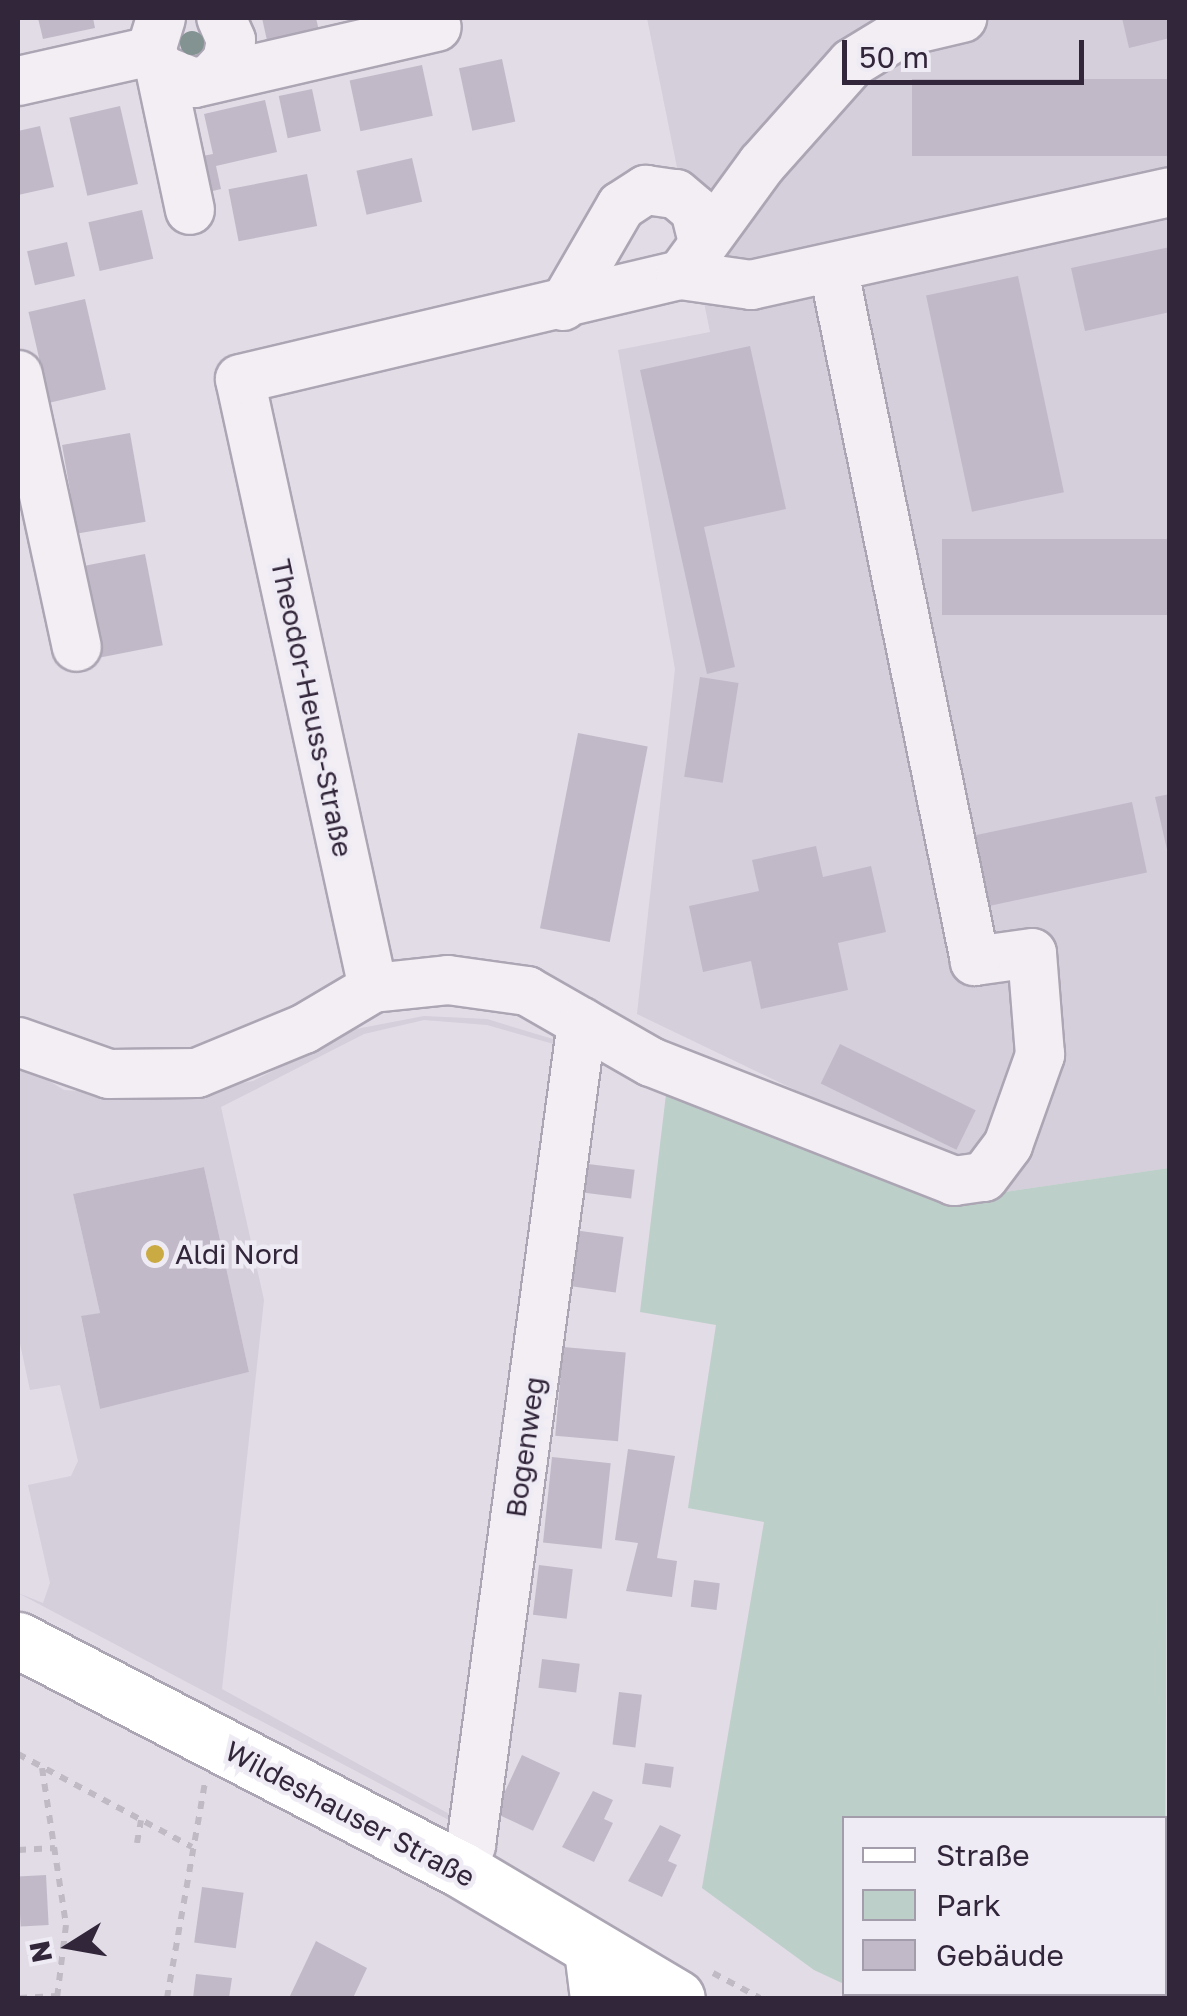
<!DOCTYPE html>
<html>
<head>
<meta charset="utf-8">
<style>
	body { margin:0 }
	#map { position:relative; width:1187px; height:2016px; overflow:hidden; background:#e1dce6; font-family:"Golos Text",sans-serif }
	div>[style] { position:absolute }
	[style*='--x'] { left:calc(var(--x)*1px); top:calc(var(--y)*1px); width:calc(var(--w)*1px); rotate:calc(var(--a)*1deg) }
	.built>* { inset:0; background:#d5cedb }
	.green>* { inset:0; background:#bdcfc9 }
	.building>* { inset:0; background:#c1b9c8; transform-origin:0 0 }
	.path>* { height:6px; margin-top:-3px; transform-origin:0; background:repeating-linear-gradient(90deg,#c0bac4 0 8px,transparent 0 16px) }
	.roads { filter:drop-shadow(2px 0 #aca5b3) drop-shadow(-2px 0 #aca5b3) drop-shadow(0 2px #aca5b3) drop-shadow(0 -2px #aca5b3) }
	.minor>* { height:48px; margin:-24px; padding:0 24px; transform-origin:24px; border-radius:24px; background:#f2eef4 }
	.major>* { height:55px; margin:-27.5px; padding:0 27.5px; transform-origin:27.5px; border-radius:27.5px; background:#fff }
	.highway>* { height:55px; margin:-27.5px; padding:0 27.5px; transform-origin:27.5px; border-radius:27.5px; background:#fff }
	.trees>* { width:24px; height:24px; margin:-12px; border-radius:50%; background:#829392 }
	.dots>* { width:28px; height:28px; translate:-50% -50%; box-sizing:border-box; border:5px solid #efebf4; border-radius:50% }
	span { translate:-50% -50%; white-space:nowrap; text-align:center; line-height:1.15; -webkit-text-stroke:9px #efebf4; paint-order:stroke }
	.street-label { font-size:28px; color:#32263b }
	.poi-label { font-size:28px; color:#32263b }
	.left { translate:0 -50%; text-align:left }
	.frame { position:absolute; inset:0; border:20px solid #32263b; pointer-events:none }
	.legend { position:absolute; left:842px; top:1816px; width:325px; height:180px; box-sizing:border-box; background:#efebf4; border:2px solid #a39caa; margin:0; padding:12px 18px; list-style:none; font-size:30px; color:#32263b }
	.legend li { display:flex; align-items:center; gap:20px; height:50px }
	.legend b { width:50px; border:2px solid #a39caa }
	.north { position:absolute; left:20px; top:1896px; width:100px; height:100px; -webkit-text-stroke:8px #efebf4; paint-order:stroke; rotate:259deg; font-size:28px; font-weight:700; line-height:40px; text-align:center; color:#32263b }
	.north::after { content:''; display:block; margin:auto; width:35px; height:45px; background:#32263b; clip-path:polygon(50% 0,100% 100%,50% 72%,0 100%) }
	.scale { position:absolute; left:842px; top:40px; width:242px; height:45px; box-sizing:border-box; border:5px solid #32263b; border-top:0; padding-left:12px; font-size:30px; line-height:35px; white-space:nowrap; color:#32263b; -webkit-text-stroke:8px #efebf4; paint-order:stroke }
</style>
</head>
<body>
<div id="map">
	<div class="built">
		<div style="clip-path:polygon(647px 18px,1169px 18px,1169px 1168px,943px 1201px,956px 1167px,637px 1014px,675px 669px,618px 350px,710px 332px)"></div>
		<div style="clip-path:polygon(evenodd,424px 1016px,487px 1019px,566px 1043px,466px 1829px,18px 1593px,43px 1603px,50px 1583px,28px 1485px,71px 1476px,78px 1461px,60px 1385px,30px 1390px,18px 1334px,18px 1062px,64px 1090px,165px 1098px,253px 1081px,356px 1029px,424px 1016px,424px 1020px,487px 1025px,557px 1045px,462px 1821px,222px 1689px,264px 1300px,221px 1107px,364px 1034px,424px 1020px,424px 1016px,204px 1167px,249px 1372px,100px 1409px,81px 1317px,100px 1313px,73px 1194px,204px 1167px)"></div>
	</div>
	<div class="green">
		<div style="clip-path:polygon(667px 1086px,943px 1201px,1169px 1168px,1165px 1891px,1164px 1818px,844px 1818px,844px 1984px,814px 1970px,702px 1888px,764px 1522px,688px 1508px,716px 1325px,640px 1312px)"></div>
		<div style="clip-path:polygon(864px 1994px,1109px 1994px,1106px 1998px)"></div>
	</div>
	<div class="building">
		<div style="clip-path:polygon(38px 18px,93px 18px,95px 28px,43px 39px)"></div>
		<div style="clip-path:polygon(262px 18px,316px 18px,320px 35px,268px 45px)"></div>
		<div style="clip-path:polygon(1122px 18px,1170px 18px,1170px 38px,1129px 48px)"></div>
		<div style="left:502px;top:59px;width:64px;height:44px;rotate:78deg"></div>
		<div style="left:422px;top:65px;width:52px;height:74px;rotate:78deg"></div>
		<div style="left:1170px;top:79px;width:77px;height:258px;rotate:90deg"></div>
		<div style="left:312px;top:89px;width:43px;height:34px;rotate:78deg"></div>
		<div style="clip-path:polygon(265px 100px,277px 152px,216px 166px,221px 189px,204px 193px,197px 157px,213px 154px,204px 114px)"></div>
		<div style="left:120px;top:106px;width:80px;height:52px;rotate:77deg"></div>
		<div style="clip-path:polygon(40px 126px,54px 187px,18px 195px,18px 131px)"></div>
		<div style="left:412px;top:158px;width:45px;height:57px;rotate:77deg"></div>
		<div style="left:307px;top:174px;width:53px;height:80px;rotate:79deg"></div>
		<div style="left:142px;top:210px;width:50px;height:55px;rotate:77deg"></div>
		<div style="left:67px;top:242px;width:35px;height:41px;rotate:77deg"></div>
		<div style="clip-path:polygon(1170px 247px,1170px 312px,1085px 331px,1071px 268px)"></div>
		<div style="left:1018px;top:276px;width:221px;height:94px;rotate:78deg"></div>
		<div style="left:85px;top:299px;width:93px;height:58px;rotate:77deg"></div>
		<div style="clip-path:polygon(750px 346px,786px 509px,704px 527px,735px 667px,707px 674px,640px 370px)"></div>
		<div style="left:130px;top:433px;width:90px;height:69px;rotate:80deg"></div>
		<div style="left:1170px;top:539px;width:76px;height:228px;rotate:90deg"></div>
		<div style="left:145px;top:554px;width:93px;height:65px;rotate:79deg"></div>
		<div style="left:700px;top:677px;width:39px;height:101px;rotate:9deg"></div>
		<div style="left:578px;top:733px;width:71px;height:199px;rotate:11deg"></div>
		<div style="clip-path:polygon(1170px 794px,1170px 854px,1168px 854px,1155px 797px)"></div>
		<div style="left:1132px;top:802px;width:72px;height:165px;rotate:78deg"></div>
		<div style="clip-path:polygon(816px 846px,823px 877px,871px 866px,886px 932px,838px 943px,848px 990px,761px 1009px,751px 961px,703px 972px,689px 906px,759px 891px,752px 860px)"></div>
		<div style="left:840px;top:1044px;width:151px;height:44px;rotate:26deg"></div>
		<div style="left:588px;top:1164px;width:47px;height:29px;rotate:7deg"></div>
		<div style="clip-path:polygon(204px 1167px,249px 1372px,100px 1409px,81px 1316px,100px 1313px,73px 1194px)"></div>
		<div style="left:574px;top:1230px;width:50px;height:56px;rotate:8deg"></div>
		<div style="left:563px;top:1347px;width:63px;height:89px;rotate:5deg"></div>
		<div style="clip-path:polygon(628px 1449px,675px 1456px,657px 1558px,677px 1561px,672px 1597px,626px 1591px,638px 1543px,615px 1540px)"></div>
		<div style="left:552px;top:1457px;width:59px;height:86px;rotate:6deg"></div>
		<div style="left:539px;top:1565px;width:34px;height:50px;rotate:7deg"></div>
		<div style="left:694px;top:1580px;width:26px;height:27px;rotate:7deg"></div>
		<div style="left:542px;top:1659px;width:38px;height:29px;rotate:7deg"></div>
		<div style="left:619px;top:1692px;width:23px;height:53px;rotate:7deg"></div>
		<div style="left:522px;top:1755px;width:42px;height:64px;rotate:25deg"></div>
		<div style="left:645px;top:1763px;width:29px;height:21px;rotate:8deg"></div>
		<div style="clip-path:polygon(593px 1791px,613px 1800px,604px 1819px,613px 1823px,594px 1862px,562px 1847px)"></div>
		<div style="clip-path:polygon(660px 1825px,681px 1835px,668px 1861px,677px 1865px,662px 1897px,628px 1881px)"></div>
		<div style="left:46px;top:1875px;width:50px;height:28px;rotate:87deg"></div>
		<div style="left:202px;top:1887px;width:42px;height:56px;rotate:8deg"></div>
		<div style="clip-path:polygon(316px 1941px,367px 1968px,353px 1998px,289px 1998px)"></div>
		<div style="clip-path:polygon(196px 1974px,232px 1978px,229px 1998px,193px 1998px)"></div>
	</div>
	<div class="path">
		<div style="--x:18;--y:1754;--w:197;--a:28.1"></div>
		<div style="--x:42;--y:1768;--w:159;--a:81.3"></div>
		<div style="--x:66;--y:1925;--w:74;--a:97"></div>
		<div style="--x:137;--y:1843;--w:23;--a:-80"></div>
		<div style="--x:18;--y:1850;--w:37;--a:-3"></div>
		<div style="--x:713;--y:1973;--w:53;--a:28"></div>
		<div style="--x:19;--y:1998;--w:38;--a:-3"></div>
		<div style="--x:167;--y:1998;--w:218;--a:-80"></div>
	</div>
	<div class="roads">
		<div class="minor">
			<div style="--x:161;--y:18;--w:34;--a:107"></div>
			<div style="--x:151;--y:51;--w:20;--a:63"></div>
			<div style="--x:160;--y:69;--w:37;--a:22"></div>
			<div style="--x:194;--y:83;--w:249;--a:-13"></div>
			<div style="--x:160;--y:69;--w:144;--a:78"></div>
			<div style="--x:212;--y:77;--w:22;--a:-47"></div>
			<div style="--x:227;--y:61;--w:21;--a:-79"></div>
			<div style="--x:231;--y:40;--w:24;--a:-114"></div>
			<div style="--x:18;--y:81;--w:136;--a:-12.7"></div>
			<div style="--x:681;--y:275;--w:71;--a:8.1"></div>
			<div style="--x:751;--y:285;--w:429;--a:-12.5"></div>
			<div style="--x:563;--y:306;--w:116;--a:-59.9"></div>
			<div style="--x:621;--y:206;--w:30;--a:-33"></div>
			<div style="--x:646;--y:190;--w:30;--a:8"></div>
			<div style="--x:676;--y:194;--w:25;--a:40"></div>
			<div style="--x:695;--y:210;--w:34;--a:76"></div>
			<div style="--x:18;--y:375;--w:278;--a:77.8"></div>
			<div style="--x:373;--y:988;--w:75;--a:-6.1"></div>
			<div style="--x:448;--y:980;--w:80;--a:7.9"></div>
			<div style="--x:527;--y:991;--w:143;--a:29.8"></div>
			<div style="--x:651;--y:1062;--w:326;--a:21.4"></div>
			<div style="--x:954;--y:1181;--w:30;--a:-8"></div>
			<div style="--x:984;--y:1177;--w:40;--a:-53"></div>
			<div style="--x:1008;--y:1145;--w:96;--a:-70.4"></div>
			<div style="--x:1040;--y:1055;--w:102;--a:-94.5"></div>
			<div style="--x:1032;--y:953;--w:58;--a:172"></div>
			<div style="--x:975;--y:961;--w:708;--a:-101.56"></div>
			<div style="--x:18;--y:1042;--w:96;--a:19.4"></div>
			<div style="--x:109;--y:1074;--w:88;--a:-0.7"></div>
			<div style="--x:197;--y:1073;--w:116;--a:-22.4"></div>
			<div style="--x:304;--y:1029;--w:80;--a:-30.7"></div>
			<div style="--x:373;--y:988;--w:623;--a:-102.32"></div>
			<div style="--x:240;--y:379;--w:453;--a:-13.3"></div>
			<div style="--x:681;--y:275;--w:137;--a:-53.9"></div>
			<div style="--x:762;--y:164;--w:135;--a:-48.3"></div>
			<div style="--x:852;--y:63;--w:60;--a:-31.3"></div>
			<div style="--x:903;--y:32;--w:61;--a:-13.3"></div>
			<div style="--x:460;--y:1869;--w:26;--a:-65"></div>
			<div style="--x:471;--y:1845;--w:830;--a:-82.32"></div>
		</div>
		<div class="major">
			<div style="--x:18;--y:1640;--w:498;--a:27.4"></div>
			<div style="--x:460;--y:1869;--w:252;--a:30.7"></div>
		</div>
		<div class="highway">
			<div style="--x:1164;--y:1929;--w:11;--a:-56"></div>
			<div style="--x:592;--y:1950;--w:48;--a:82.9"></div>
			<div style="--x:1127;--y:1998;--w:5;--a:-53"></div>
		</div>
	</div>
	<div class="trees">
		<div style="left:192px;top:43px"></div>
	</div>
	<div class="dots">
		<div style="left:155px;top:1254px;background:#caaa42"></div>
	</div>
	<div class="street-label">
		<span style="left:312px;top:708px;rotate:78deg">Theodor-Heuss-Straße</span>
		<span style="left:525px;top:1447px;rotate:-82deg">Bogenweg</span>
		<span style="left:350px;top:1814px;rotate:28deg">Wildeshauser Straße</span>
	</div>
	<div class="poi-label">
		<span class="left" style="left:175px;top:1254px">Aldi Nord</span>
	</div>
	<div class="frame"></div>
	<ul class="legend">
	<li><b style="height:12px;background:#fff"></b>Straße</li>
	<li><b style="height:28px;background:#bdcfc9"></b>Park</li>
	<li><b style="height:28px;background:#c1b9c8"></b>Gebäude</li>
	</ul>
	<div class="north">N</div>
	<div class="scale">50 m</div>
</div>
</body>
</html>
